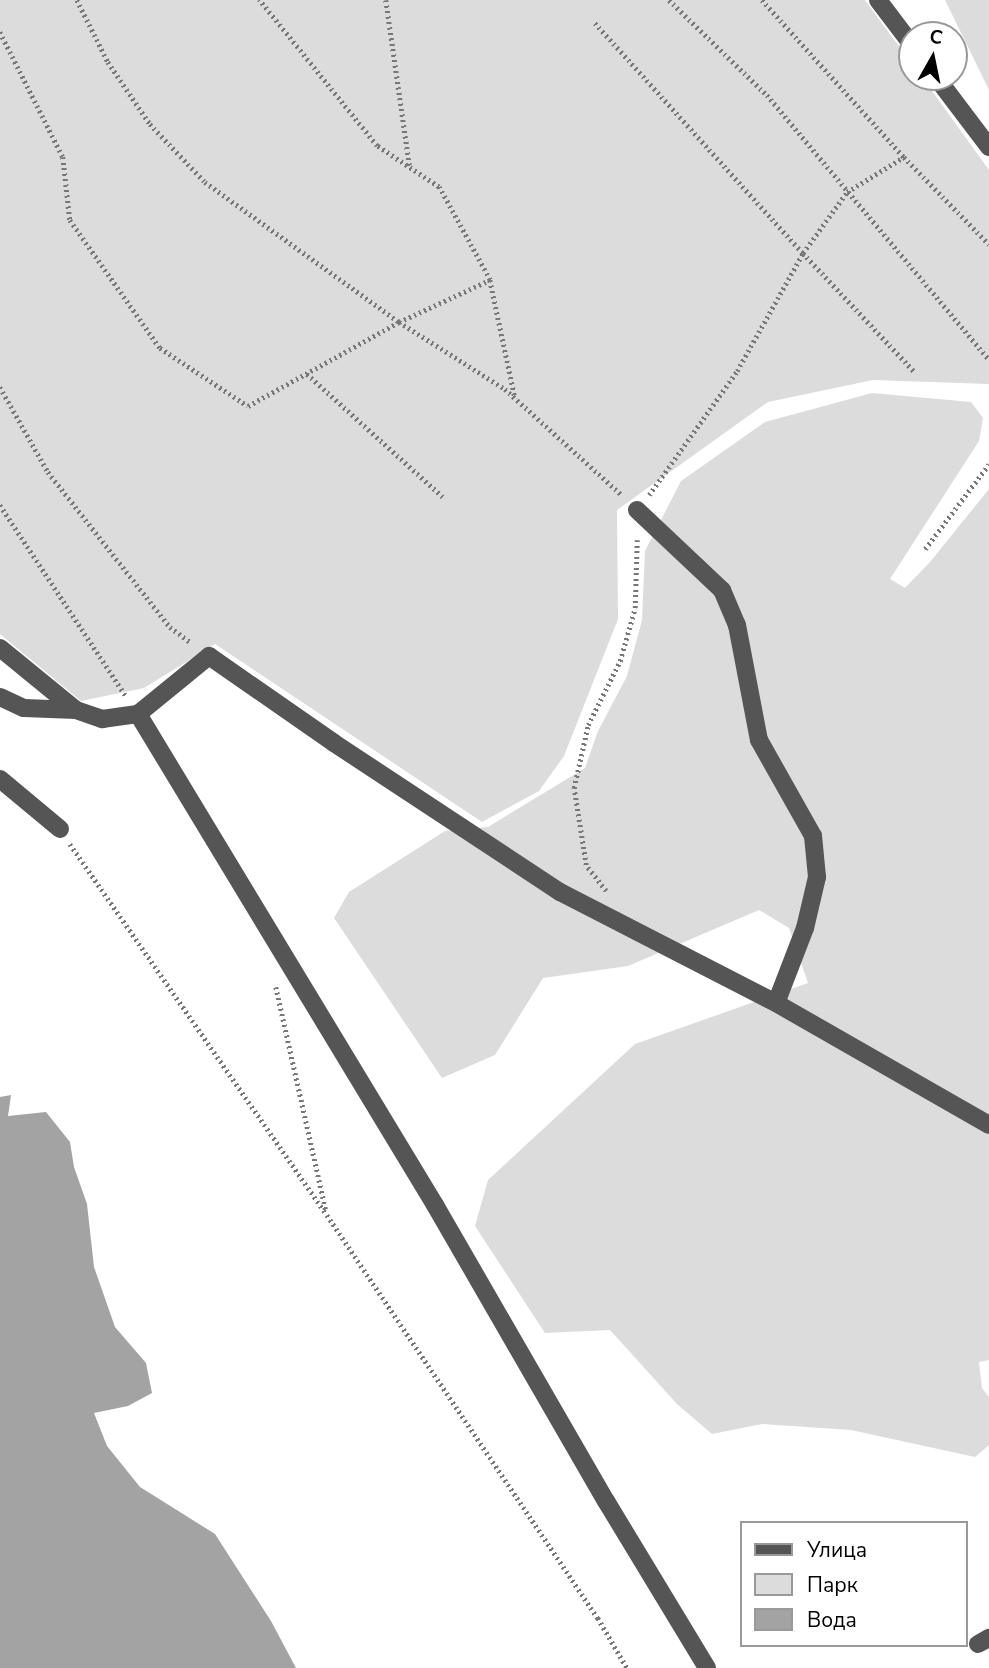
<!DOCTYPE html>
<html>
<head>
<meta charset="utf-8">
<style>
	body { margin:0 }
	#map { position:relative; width:989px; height:1668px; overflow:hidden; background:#fff; font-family:"Nunito Sans",sans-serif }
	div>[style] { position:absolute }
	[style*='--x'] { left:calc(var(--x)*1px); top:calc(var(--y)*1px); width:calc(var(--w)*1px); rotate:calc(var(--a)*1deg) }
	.green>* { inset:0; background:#dcdcdc }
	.water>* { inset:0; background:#a3a3a3 }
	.path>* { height:4.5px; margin-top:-2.25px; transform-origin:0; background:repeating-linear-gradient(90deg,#777 0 2px,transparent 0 5.5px) }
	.minor>* { height:18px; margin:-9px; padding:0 9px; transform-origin:9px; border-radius:9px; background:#555 }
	span { translate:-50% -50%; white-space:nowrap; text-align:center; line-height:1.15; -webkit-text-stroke:5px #fff; paint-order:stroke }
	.legend { position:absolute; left:740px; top:1521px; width:228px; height:126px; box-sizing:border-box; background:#fff; border:2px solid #999; margin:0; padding:9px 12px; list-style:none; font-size:21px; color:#000 }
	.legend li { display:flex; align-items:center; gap:14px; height:35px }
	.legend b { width:35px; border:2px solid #999 }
	.north { position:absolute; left:898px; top:21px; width:70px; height:70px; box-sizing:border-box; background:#fff; border:2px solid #999; border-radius:50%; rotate:9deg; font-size:19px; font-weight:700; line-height:28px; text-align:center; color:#000 }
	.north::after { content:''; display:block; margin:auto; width:24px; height:32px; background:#000; clip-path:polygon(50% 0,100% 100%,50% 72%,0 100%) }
</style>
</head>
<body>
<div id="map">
	<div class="green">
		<div style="clip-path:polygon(0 0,865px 0,912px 64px,912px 77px,922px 77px,989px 170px,989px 384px,873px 380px,768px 402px,617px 510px,618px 619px,564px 756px,539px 791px,482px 822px,215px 644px,144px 688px,81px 701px,0 634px)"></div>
		<div style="clip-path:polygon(945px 0,989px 0,989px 90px)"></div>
		<div style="clip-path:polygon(872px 393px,971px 402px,983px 418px,979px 441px,890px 579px,905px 588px,930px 562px,989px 489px,989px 1360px,979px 1362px,982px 1388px,989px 1397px,989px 1445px,975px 1457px,851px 1430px,762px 1424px,712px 1434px,677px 1404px,610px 1330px,545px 1333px,475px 1226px,488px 1180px,635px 1044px,808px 983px,789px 928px,759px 910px,628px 966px,543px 978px,495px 1055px,442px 1078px,334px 918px,349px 892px,445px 831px,488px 827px,585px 768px,598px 731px,627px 676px,642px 620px,645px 551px,681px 481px,765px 422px)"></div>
	</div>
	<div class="water">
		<div style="clip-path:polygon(11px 1095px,8px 1116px,46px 1112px,70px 1142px,74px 1167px,87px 1204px,94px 1267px,115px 1327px,146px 1363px,152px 1393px,128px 1406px,94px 1413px,107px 1446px,140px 1487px,215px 1534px,271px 1621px,296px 1668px,0 1668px,0 1097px)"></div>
	</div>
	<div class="path">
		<div style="--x:77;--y:0;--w:69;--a:63.4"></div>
		<div style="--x:108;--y:62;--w:75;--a:55.9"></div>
		<div style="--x:150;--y:124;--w:80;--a:46.5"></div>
		<div style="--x:205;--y:182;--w:239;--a:35.8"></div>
		<div style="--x:399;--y:322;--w:125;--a:32.3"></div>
		<div style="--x:505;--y:389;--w:159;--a:42.2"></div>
		<div style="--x:386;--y:0;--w:170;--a:81.9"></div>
		<div style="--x:669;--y:0;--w:136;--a:44.1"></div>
		<div style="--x:767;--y:95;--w:346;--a:50"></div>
		<div style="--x:762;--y:0;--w:212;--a:47.9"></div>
		<div style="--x:904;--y:157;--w:122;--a:45.7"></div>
		<div style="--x:595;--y:23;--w:310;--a:47.9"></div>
		<div style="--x:803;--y:253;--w:162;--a:46.8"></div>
		<div style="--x:0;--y:32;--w:140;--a:63.3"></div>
		<div style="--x:63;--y:157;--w:63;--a:83.7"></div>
		<div style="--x:70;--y:220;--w:156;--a:54.9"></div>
		<div style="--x:160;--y:348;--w:105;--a:33.4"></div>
		<div style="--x:248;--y:406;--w:173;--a:-29.1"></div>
		<div style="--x:399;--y:322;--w:100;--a:-24.8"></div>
		<div style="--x:490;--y:280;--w:106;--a:-118.7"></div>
		<div style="--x:439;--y:187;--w:74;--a:-146.5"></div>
		<div style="--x:377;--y:146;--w:188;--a:-128.9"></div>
		<div style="--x:490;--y:280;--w:121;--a:78"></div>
		<div style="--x:307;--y:374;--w:183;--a:42.1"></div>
		<div style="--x:0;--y:387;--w:98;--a:60.5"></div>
		<div style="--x:48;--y:472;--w:197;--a:51.8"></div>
		<div style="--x:170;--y:627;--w:26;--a:37"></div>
		<div style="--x:649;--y:495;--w:152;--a:-54.6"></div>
		<div style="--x:737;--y:371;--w:135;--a:-60.8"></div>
		<div style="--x:803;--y:253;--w:75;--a:-54.2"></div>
		<div style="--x:847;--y:192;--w:67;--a:-31.6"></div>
		<div style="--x:0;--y:505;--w:229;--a:56.6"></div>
		<div style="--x:925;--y:549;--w:106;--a:-53"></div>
		<div style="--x:70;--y:844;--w:451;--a:55.3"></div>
		<div style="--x:327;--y:1215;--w:486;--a:56.1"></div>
		<div style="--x:598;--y:1618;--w:58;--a:59.9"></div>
		<div style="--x:606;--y:891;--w:33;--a:-128"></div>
		<div style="--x:586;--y:865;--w:78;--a:-98.9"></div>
		<div style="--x:574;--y:788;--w:65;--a:-77.5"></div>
		<div style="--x:588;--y:725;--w:72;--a:-63.4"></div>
		<div style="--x:620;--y:661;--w:55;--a:-74.2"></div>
		<div style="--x:635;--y:608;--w:68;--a:-88.3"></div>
		<div style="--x:276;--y:987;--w:230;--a:77.4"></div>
	</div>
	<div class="minor">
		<div style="--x:878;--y:0;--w:56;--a:52.9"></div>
		<div style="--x:936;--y:77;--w:88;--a:52.9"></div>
		<div style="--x:637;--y:510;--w:117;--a:43.3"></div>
		<div style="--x:722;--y:590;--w:38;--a:67"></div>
		<div style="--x:737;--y:625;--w:117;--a:79.2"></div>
		<div style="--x:759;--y:740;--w:110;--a:60.6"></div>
		<div style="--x:813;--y:836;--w:41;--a:84.4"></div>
		<div style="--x:817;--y:877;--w:52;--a:103.2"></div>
		<div style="--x:805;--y:928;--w:80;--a:111.1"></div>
		<div style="--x:0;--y:648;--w:98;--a:39.2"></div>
		<div style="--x:76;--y:710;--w:28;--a:19"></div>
		<div style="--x:102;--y:719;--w:36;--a:-8"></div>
		<div style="--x:138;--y:714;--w:92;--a:-39.2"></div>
		<div style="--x:209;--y:656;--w:152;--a:34.8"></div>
		<div style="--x:334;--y:743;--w:271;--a:33.4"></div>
		<div style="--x:560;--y:892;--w:243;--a:27.2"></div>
		<div style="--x:776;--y:1003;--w:245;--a:29.8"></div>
		<div style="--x:0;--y:697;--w:26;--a:25"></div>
		<div style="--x:24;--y:708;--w:52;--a:2.2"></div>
		<div style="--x:138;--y:714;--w:574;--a:58.83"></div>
		<div style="--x:435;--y:1205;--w:342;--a:60"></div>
		<div style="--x:606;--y:1501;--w:195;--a:58.8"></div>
		<div style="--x:0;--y:779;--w:78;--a:39.8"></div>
		<div style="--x:978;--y:1644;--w:13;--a:-29"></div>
	</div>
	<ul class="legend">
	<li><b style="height:9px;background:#555"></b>Улица</li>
	<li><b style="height:19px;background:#dcdcdc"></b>Парк</li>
	<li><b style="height:19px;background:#a3a3a3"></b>Вода</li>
	</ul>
	<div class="north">С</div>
</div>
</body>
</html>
